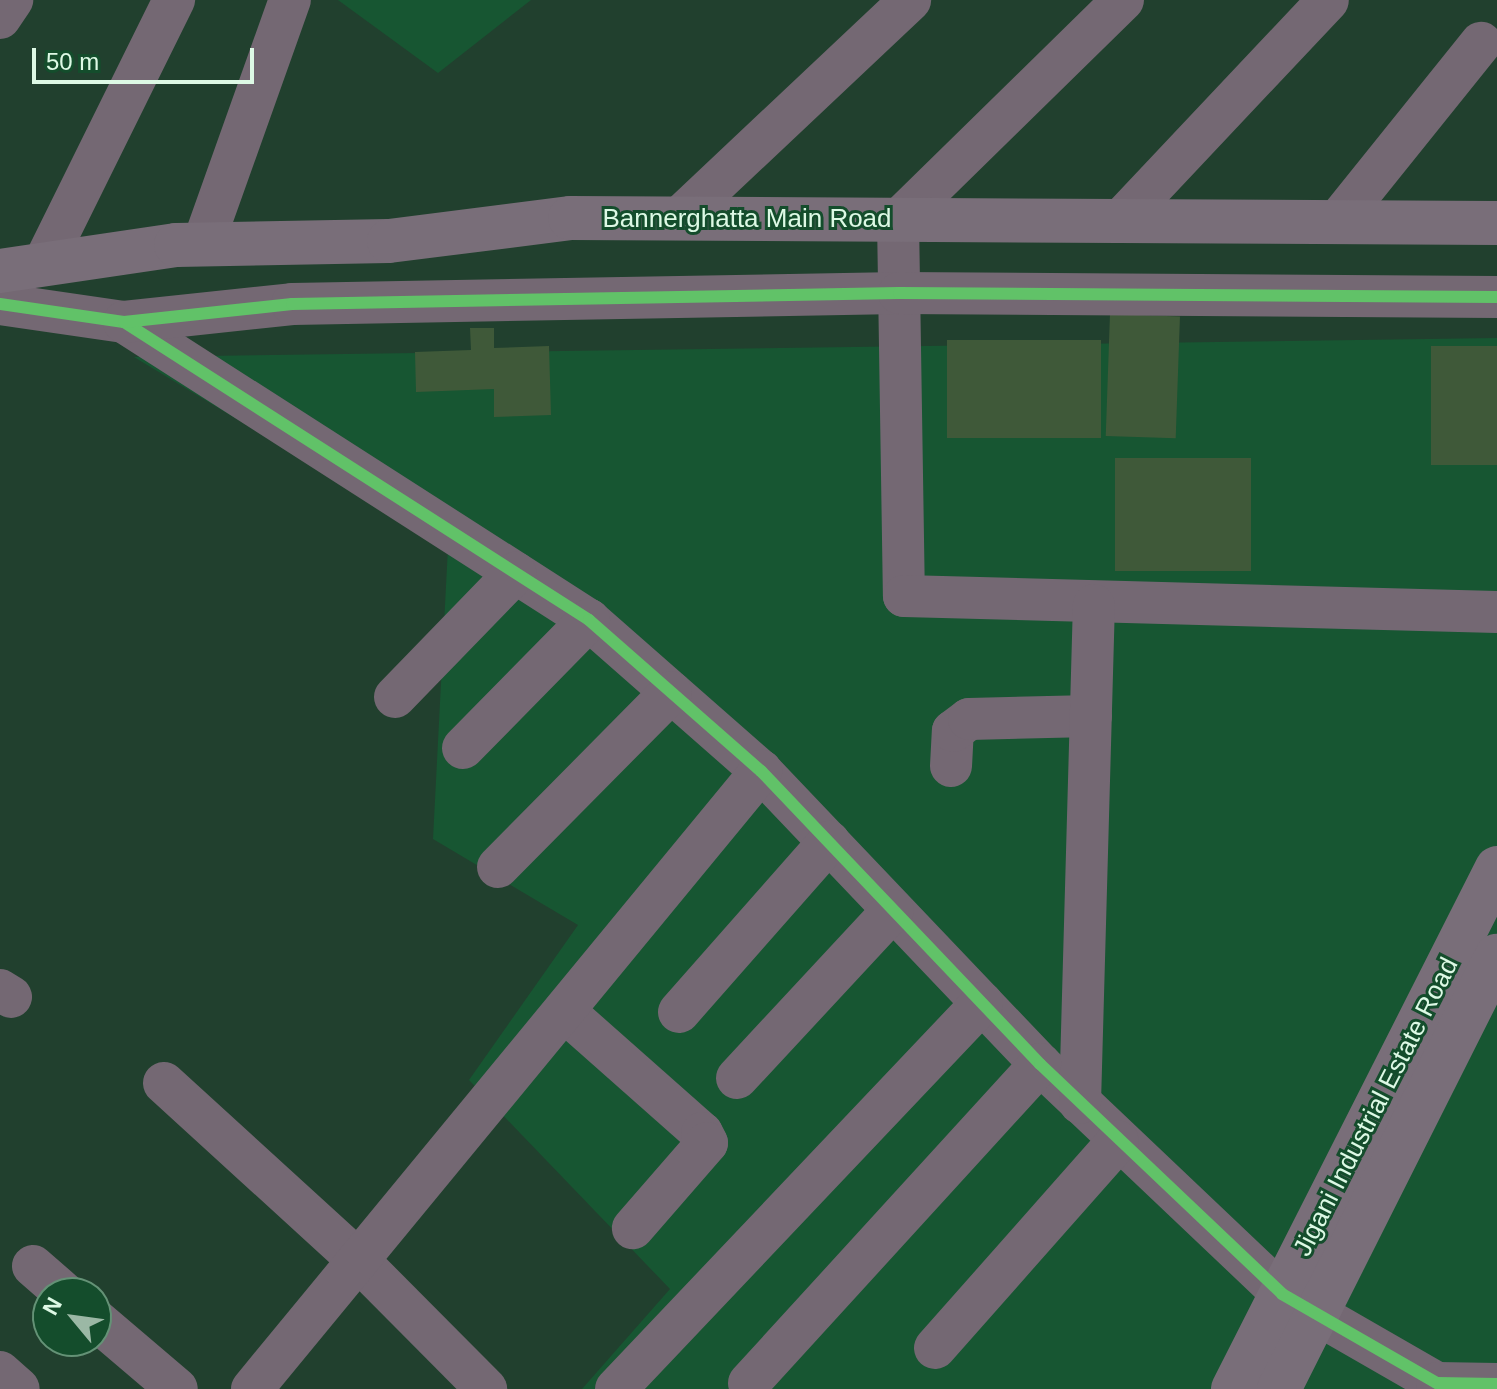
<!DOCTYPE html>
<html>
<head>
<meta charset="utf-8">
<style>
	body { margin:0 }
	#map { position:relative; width:1497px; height:1389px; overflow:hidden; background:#21402e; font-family:Helvetica,sans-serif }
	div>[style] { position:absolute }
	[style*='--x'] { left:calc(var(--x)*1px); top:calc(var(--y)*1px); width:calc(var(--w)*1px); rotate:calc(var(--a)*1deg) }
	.built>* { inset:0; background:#175632 }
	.building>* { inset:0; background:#3f5939; transform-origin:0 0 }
	.minor>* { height:42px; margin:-21px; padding:0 21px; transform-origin:21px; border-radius:21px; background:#746873 }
	.major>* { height:44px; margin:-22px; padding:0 22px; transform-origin:22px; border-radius:22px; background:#796e79 }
	.cycleway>* { height:12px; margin:-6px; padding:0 6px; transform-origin:6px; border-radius:6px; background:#61c268 }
	span { translate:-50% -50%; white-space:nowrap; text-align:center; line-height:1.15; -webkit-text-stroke:6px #144d2c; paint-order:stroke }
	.street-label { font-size:26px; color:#ddf9e5 }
	.north { position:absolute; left:32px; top:1277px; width:80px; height:80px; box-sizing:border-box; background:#144d2c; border:2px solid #649276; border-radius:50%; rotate:299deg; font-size:22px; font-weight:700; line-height:32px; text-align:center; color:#ddf9e5 }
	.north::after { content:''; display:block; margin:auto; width:28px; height:36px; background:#9bb8a5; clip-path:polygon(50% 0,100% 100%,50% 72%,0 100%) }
	.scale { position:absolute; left:32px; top:48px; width:222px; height:36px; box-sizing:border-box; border:4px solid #ddf9e5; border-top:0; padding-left:10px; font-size:24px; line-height:28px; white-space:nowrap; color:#ddf9e5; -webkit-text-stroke:6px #144d2c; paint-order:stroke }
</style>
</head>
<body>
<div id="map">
	<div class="built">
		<div style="clip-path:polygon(338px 0,531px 0,438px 73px)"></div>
		<div style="clip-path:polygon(1497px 338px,1497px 1389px,582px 1389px,670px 1289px,469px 1080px,578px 925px,433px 839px,448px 547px,134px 357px)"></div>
	</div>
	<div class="building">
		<div style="left:1110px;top:314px;width:70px;height:122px;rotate:2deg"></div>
		<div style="clip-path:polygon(470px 328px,494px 328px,494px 348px,549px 346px,551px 415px,494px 417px,494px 389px,416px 392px,415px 352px,471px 350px)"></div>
		<div style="left:947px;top:340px;width:154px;height:98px"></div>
		<div style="left:1431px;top:346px;width:66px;height:119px"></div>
		<div style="left:1115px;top:458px;width:136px;height:113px"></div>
	</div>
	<div class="minor">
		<div style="--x:1123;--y:0;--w:315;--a:135.6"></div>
		<div style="--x:898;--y:220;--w:376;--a:89.1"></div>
		<div style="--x:904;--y:596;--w:593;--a:1.55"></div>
		<div style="--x:0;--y:18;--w:22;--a:-56"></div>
		<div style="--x:678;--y:219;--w:319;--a:-43.3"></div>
		<div style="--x:1120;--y:221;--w:303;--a:-46.7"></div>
		<div style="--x:1337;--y:222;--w:230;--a:-51.2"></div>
		<div style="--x:203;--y:244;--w:259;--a:-70.4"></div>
		<div style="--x:43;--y:265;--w:296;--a:-63.7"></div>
		<div style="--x:0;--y:304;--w:125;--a:8.3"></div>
		<div style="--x:124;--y:322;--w:552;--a:32.65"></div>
		<div style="--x:589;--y:620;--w:229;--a:41.3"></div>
		<div style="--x:761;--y:771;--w:405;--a:46.4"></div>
		<div style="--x:1040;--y:1064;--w:334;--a:43.5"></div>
		<div style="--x:1282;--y:1294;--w:179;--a:29.9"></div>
		<div style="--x:1437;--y:1383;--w:60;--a:1"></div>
		<div style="--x:124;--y:322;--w:169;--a:-6.1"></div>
		<div style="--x:292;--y:304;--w:607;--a:-1.04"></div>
		<div style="--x:899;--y:293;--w:598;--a:0.38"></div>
		<div style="--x:395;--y:697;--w:173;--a:-45.9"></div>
		<div style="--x:463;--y:748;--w:180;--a:-45.5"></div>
		<div style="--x:951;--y:766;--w:35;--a:-87"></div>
		<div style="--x:953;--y:731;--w:20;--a:-37"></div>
		<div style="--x:969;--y:719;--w:122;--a:-1.4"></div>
		<div style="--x:498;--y:867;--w:246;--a:-45.3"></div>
		<div style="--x:0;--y:990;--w:13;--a:32"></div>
		<div style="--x:564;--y:1011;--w:184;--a:41.5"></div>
		<div style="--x:702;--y:1133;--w:11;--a:63"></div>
		<div style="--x:707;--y:1143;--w:113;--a:131"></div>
		<div style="--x:679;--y:1012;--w:227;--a:-48.6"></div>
		<div style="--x:737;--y:1078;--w:229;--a:-47.1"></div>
		<div style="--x:164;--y:1083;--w:263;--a:42.4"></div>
		<div style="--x:358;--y:1260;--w:182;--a:45.2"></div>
		<div style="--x:1080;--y:1103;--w:498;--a:-88.4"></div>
		<div style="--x:33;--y:1266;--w:41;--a:41.1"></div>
		<div style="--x:96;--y:1320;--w:106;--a:40.4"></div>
		<div style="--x:935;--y:1348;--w:276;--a:-48.5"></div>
		<div style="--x:0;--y:1372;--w:25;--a:42"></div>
		<div style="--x:749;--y:1383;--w:432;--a:-47.6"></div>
		<div style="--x:252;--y:1389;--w:801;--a:-50.52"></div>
		<div style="--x:616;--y:1389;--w:532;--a:-46.52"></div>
	</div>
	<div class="major">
		<div style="--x:0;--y:271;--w:178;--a:-8.4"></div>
		<div style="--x:176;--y:245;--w:213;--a:-1.1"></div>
		<div style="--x:389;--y:241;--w:182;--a:-7.2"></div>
		<div style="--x:570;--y:218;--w:927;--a:0.31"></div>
		<div style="--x:1233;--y:1389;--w:584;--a:-63.13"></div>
		<div style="--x:1279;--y:1389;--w:485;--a:-63.3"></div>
	</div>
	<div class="cycleway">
		<div style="--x:0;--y:304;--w:125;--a:8.3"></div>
		<div style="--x:124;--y:322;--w:552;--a:32.65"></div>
		<div style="--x:589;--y:620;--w:229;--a:41.3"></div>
		<div style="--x:761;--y:771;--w:405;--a:46.4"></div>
		<div style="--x:1040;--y:1064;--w:334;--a:43.5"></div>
		<div style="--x:1282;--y:1294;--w:179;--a:29.9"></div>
		<div style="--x:1437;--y:1383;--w:60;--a:1"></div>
		<div style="--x:124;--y:322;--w:169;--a:-6.1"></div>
		<div style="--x:292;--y:304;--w:607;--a:-1.04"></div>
		<div style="--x:899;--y:293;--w:598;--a:0.38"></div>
	</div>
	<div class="street-label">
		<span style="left:747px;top:219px">Bannerghatta Main Road</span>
		<span style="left:1376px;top:1107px;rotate:-63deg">Jigani Industrial Estate Road</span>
	</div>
	<div class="north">N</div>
	<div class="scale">50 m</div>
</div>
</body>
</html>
